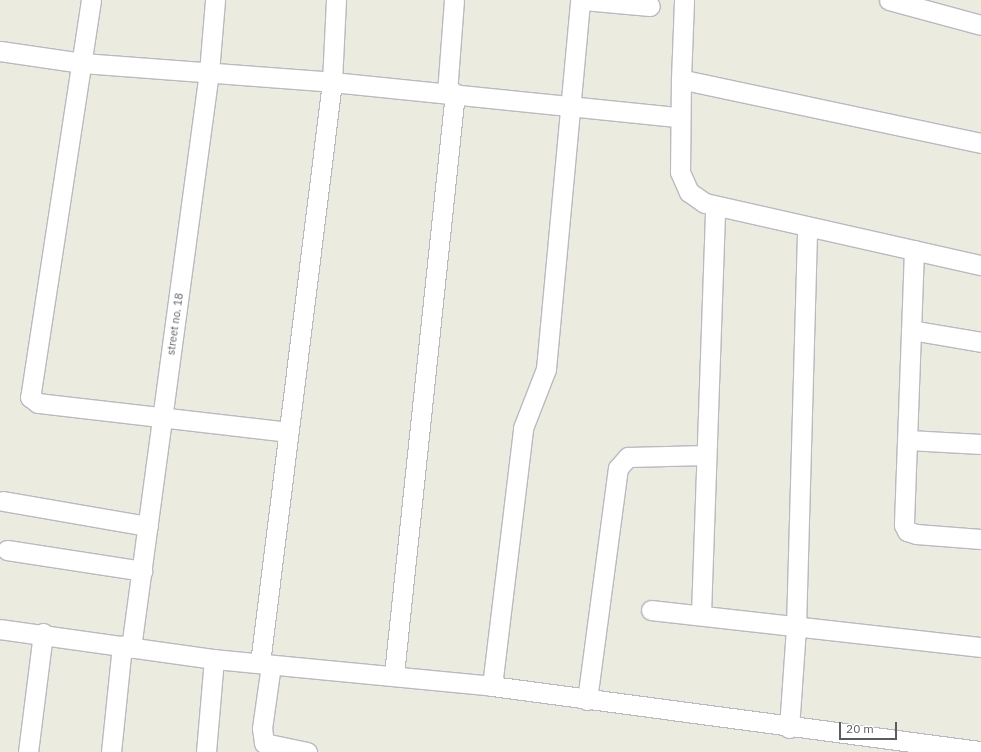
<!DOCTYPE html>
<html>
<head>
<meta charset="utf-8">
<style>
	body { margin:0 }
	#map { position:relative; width:981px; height:752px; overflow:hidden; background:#ecebe0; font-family:"IBM Plex Sans",sans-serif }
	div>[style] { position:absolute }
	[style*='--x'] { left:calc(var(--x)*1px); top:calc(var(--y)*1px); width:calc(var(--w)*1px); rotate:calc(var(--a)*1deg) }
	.roads { filter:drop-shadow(1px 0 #b8bac0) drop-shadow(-1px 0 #b8bac0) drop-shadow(0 1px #b8bac0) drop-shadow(0 -1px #b8bac0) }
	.street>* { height:19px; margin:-9.5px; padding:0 9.5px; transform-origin:9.5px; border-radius:9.5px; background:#fff }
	span { translate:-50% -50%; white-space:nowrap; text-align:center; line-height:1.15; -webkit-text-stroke:3.5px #fff; paint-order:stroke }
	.street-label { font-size:11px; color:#595c62 }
	.scale { position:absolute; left:839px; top:722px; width:58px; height:18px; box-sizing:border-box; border:2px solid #595c62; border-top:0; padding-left:5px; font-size:12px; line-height:14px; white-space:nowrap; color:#595c62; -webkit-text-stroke:3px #fff; paint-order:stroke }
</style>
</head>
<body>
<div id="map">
	<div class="roads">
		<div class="street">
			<div style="--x:91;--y:0;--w:402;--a:98.7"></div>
			<div style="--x:30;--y:397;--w:10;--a:37"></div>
			<div style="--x:38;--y:403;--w:252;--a:6.6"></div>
			<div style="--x:336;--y:0;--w:82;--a:92.8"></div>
			<div style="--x:332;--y:82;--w:349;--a:5.8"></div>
			<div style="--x:583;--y:0;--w:67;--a:5.1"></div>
			<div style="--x:889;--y:0;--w:95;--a:15.2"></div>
			<div style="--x:0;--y:51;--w:83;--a:8.3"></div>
			<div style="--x:82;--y:63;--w:251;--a:4.3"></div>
			<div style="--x:332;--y:82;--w:585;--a:97.06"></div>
			<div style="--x:681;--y:79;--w:79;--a:-87.8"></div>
			<div style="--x:447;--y:93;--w:93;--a:-85.7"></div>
			<div style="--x:981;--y:143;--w:307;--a:-168"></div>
			<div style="--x:681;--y:79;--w:93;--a:90.6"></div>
			<div style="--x:680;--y:172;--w:22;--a:66"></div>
			<div style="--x:689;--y:192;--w:19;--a:35"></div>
			<div style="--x:705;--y:203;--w:283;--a:12.7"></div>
			<div style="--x:914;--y:250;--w:275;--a:92.1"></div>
			<div style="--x:904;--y:525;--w:7;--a:63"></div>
			<div style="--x:907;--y:531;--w:9;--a:18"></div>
			<div style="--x:916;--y:534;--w:65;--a:4.4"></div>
			<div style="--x:911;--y:330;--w:71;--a:9.7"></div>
			<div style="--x:908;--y:440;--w:73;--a:3.1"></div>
			<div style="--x:3;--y:501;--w:147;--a:9.8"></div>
			<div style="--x:7;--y:550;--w:137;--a:8.8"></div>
			<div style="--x:651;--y:610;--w:332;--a:6.4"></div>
			<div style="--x:701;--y:614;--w:408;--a:-88"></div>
			<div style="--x:0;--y:629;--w:216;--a:8"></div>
			<div style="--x:214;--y:659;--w:279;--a:5.5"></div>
			<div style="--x:492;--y:686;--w:493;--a:7.6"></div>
			<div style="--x:131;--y:648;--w:581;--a:-82.29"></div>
			<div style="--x:209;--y:72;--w:72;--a:-85.2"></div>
			<div style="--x:271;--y:665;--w:64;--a:98.1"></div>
			<div style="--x:262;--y:728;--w:15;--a:82"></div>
			<div style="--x:264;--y:743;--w:44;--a:11.8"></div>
			<div style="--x:394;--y:674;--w:584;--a:-84.01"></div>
			<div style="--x:492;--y:686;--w:260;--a:-83.1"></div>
			<div style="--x:523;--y:428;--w:63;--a:-68.7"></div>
			<div style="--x:546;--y:369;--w:371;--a:-84.7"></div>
			<div style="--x:587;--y:700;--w:234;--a:-82.4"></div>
			<div style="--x:618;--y:468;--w:15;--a:-48"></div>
			<div style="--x:628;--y:457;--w:78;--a:-1.5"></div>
			<div style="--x:789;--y:728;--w:101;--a:-86"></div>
			<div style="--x:796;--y:627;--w:399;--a:-88.4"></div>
			<div style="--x:28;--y:752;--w:120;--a:-82.8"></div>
			<div style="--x:111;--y:752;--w:107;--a:-84.1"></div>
			<div style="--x:206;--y:752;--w:93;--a:-85.1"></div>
		</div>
	</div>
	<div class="street-label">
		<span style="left:175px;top:324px;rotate:-82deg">street no. 18</span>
	</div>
	<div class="scale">20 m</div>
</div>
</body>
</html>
